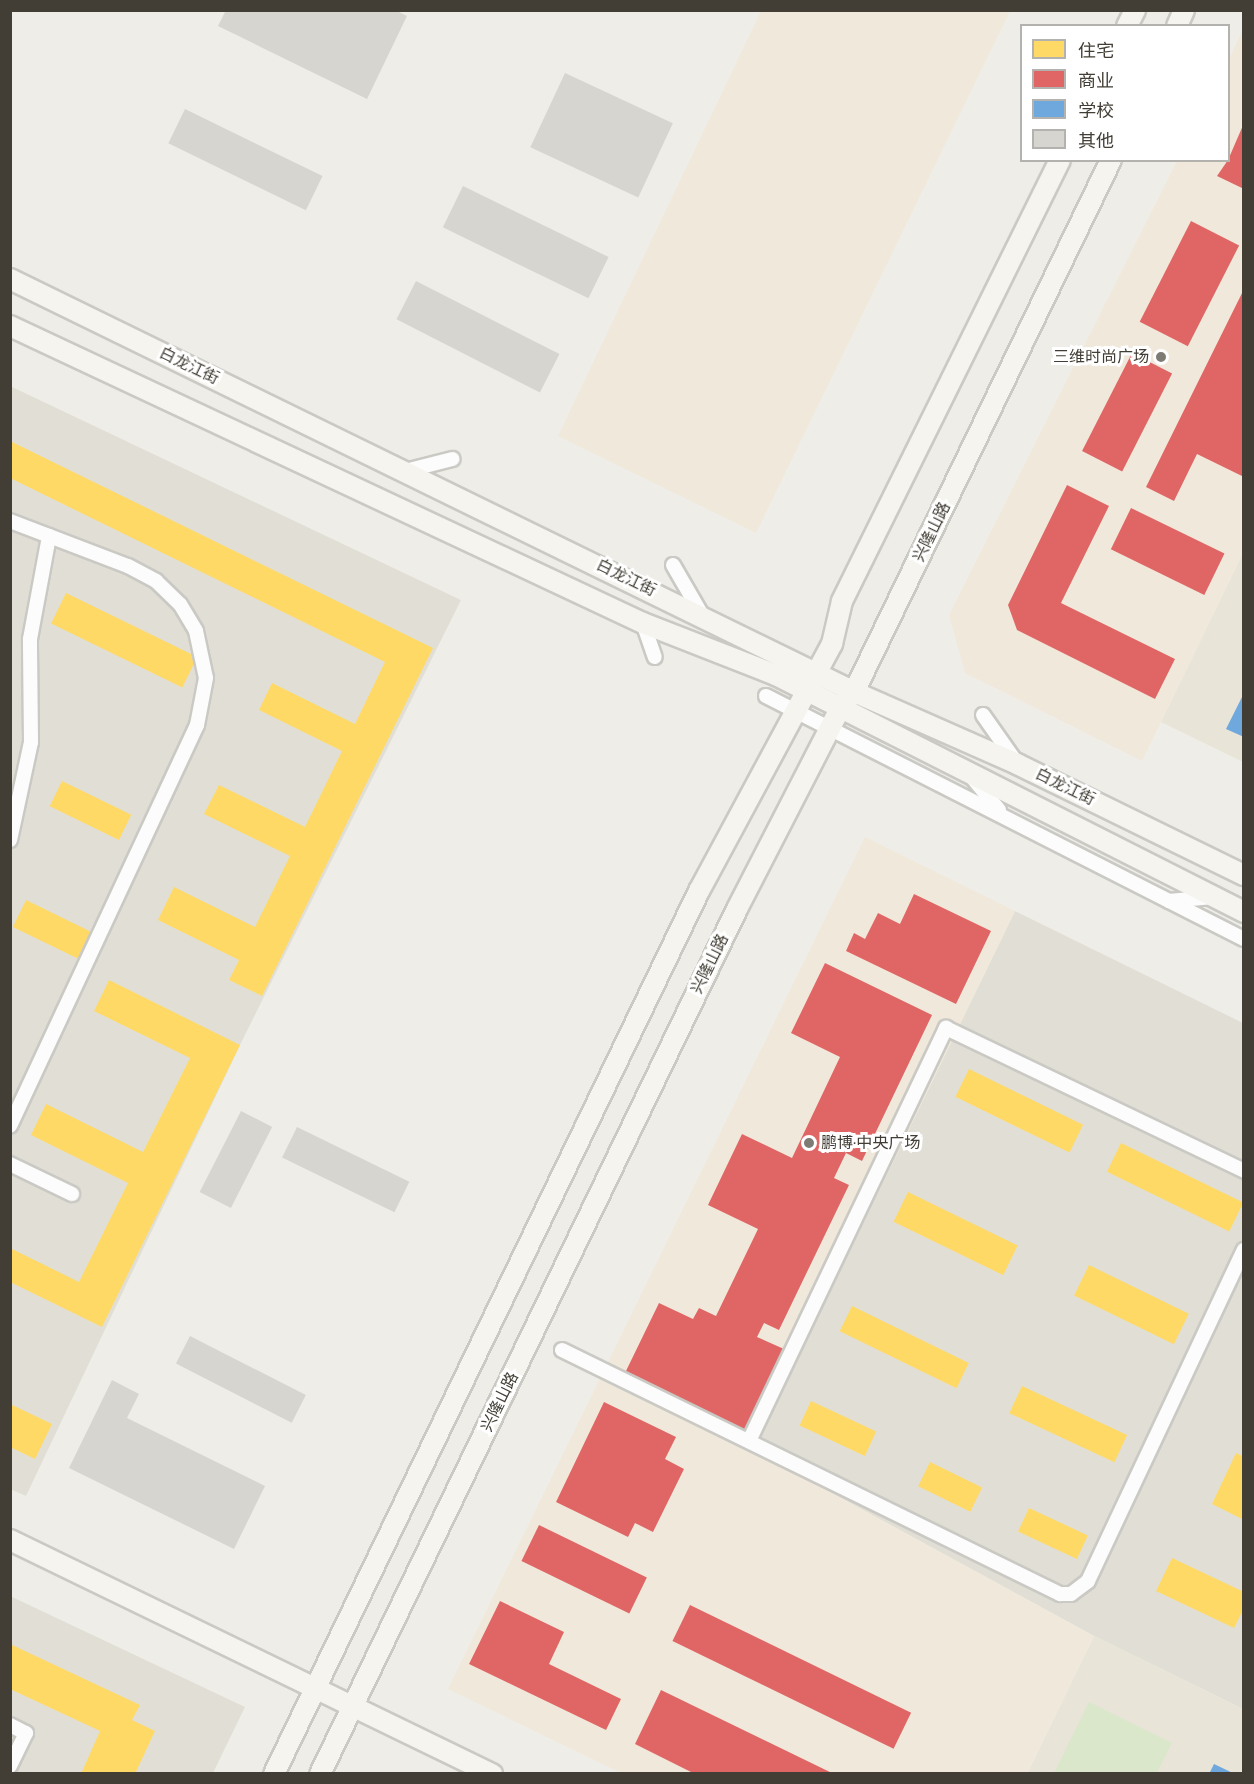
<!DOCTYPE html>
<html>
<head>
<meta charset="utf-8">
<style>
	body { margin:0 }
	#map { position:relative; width:1254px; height:1784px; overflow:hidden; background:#eeede8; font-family:"DM Sans","Noto Sans SC",sans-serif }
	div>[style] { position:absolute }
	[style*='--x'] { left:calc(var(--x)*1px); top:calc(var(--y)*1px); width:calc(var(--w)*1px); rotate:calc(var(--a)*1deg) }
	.residential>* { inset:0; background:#e1dfd5 }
	.commercial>* { inset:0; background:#f0e9db }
	.education>* { inset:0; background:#e8e5d8 }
	.green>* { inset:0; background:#dae7ca }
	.homes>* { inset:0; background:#ffd966; transform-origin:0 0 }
	.shops>* { inset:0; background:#e06666; transform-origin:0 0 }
	.schools>* { inset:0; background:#6fa8dc }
	.building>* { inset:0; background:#d7d5d0; transform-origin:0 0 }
	.roads { filter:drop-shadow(2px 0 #cac9c4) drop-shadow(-2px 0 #cac9c4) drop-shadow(0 2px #cac9c4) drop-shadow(0 -2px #cac9c4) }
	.street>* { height:14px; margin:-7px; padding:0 7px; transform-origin:7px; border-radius:7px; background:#fcfcfc }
	.secondary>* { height:20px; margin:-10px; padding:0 10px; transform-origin:10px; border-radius:10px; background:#f5f4ee }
	.dots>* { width:16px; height:16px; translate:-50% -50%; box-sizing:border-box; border:3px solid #fff; border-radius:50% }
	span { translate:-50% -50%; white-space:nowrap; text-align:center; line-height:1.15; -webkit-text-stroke:6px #fff; paint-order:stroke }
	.poi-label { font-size:16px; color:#423e35 }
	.right { translate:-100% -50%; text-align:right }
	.left { translate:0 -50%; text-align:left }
	.street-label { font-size:16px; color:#423e35 }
	.frame { position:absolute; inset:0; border:12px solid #423e35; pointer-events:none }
	.legend { position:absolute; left:1020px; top:24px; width:210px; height:138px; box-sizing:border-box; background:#fff; border:2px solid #b3b2ae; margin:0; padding:8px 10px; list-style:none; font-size:18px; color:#423e35 }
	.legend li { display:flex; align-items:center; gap:12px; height:30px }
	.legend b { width:30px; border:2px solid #b3b2ae }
</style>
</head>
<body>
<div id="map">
	<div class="residential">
		<div style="clip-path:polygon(10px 386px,461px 600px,240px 1045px,26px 1496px,10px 1489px)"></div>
		<div style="clip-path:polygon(1015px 911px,1243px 1023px,1243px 1709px,1094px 1636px,753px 1450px)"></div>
		<div style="clip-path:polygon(10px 1596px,245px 1707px,213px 1773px,11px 1773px)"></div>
	</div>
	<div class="commercial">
		<div style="clip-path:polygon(761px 11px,1010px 11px,756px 533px,558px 436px)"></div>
		<div style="clip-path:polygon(1243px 29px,1243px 553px,1142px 761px,965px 673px,949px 615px,1177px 161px,1228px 160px,1229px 59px)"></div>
		<div style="clip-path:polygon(865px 837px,1015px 911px,753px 1450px,1094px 1636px,1027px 1773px,621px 1773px,448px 1689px)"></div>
	</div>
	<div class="education">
		<div style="clip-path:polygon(1243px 553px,1243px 762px,1161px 722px)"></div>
		<div style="clip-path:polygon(1094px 1636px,1243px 1709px,1243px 1773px,1027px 1774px)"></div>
	</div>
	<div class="green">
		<div style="clip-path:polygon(1089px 1702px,1172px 1743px,1157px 1773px,1054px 1773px)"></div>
	</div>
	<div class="homes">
		<div style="clip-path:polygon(10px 441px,433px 648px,262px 996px,229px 980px,239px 960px,158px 920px,174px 887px,255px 927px,290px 856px,204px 814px,219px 785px,305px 827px,342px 751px,259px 710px,272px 683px,355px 724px,385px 662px,10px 478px)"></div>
		<div style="left:66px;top:593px;width:146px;height:34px;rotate:26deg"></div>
		<div style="left:62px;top:781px;width:77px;height:28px;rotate:26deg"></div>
		<div style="left:26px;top:900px;width:79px;height:30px;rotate:26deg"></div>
		<div style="clip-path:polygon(109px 980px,240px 1045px,102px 1327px,10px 1282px,10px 1248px,79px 1282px,128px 1183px,31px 1135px,46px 1104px,143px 1152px,190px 1058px,94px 1011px)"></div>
		<div style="left:969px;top:1069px;width:127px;height:31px;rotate:26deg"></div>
		<div style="left:1121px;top:1143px;width:136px;height:32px;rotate:26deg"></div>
		<div style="left:908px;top:1192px;width:122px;height:33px;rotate:26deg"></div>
		<div style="left:1089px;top:1265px;width:111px;height:34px;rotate:26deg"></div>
		<div style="left:852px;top:1306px;width:130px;height:28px;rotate:26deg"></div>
		<div style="left:1022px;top:1386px;width:116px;height:30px;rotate:25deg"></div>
		<div style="left:811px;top:1401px;width:72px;height:27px;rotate:25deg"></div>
		<div style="clip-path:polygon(10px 1404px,52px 1424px,35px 1459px,10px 1447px)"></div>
		<div style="clip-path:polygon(1236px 1453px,1244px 1457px,1244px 1520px,1212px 1504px)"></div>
		<div style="left:930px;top:1462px;width:58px;height:27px;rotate:26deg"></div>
		<div style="left:1029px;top:1508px;width:65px;height:26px;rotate:25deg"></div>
		<div style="clip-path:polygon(1172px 1558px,1244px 1592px,1244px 1608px,1234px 1628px,1156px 1591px)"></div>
		<div style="clip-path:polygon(10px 1644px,140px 1705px,132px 1720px,155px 1731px,135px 1774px,81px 1774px,100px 1731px,10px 1689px)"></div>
	</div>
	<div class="shops">
		<div style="clip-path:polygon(1244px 123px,1244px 189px,1217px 176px,1228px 160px)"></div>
		<div style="left:1191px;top:221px;width:54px;height:113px;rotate:27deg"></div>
		<div style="clip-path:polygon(1244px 289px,1244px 477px,1197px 454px,1174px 501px,1146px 487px)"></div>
		<div style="left:1132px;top:353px;width:45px;height:110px;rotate:27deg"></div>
		<div style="clip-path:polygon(1067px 485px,1109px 506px,1061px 603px,1175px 659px,1155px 699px,1017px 630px,1008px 605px)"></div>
		<div style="left:1131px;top:508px;width:104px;height:46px;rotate:26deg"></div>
		<div style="clip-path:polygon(914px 894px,991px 931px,956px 1004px,846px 951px,854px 933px,865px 939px,878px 913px,900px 924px)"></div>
		<div style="clip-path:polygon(825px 963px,932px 1015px,862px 1161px,846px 1153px,834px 1178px,849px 1185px,779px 1330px,764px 1323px,757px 1337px,784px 1349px,745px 1430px,625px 1373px,659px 1303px,693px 1319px,699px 1308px,716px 1316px,758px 1229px,708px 1205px,742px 1134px,792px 1158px,840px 1057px,791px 1033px)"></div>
		<div style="clip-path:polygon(604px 1402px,676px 1437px,665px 1459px,684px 1469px,653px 1532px,635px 1523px,628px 1537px,556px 1502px)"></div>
		<div style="left:539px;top:1525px;width:120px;height:40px;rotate:26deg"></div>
		<div style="clip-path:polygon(500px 1601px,564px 1632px,549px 1664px,621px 1699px,606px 1730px,469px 1664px)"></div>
		<div style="left:690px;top:1605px;width:246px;height:40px;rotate:26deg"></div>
		<div style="clip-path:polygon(661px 1690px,834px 1774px,695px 1774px,635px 1744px)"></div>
	</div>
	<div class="schools">
		<div style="clip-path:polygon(1244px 693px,1244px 737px,1226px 729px)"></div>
		<div style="clip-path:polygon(1214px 1764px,1235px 1774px,1209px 1774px)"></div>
	</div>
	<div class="building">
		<div style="clip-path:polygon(226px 10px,395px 10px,407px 16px,367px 99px,218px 26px)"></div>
		<div style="left:565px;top:73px;width:119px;height:82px;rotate:25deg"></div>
		<div style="left:185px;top:109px;width:153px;height:38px;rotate:26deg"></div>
		<div style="left:463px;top:186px;width:162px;height:46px;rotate:26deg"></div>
		<div style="left:416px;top:281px;width:161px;height:43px;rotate:27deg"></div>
		<div style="left:241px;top:1111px;width:35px;height:91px;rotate:27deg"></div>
		<div style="left:297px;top:1127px;width:125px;height:34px;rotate:26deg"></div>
		<div style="left:190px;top:1336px;width:130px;height:31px;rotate:27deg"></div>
		<div style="clip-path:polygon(112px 1380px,139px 1394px,127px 1418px,265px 1486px,234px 1549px,69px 1468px)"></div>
	</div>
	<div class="roads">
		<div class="street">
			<div style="--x:405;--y:471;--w:49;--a:-14.3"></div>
			<div style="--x:10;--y:521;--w:126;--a:20.9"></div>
			<div style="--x:128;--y:566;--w:32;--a:28"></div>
			<div style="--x:156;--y:581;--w:33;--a:44"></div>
			<div style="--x:180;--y:604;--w:31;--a:59"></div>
			<div style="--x:196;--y:631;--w:48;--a:78"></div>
			<div style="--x:206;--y:678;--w:48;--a:100.8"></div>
			<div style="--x:197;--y:725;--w:442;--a:115"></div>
			<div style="--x:673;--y:565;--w:58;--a:59.9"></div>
			<div style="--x:643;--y:623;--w:36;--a:71"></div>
			<div style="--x:766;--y:696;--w:536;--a:26.95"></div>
			<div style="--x:983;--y:715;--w:57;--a:54.9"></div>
			<div style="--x:971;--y:776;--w:44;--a:50.5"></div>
			<div style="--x:10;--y:840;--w:100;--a:-77.9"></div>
			<div style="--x:31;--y:742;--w:103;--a:-90.6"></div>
			<div style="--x:30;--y:639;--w:105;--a:-79.5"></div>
			<div style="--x:1169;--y:901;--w:44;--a:-5.2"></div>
			<div style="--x:10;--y:1164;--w:69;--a:25.8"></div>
			<div style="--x:562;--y:1350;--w:555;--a:26.1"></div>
			<div style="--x:1060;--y:1594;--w:11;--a:0"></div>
			<div style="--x:1071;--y:1594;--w:21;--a:-37"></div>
			<div style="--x:1088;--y:1581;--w:366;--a:-64.8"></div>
			<div style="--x:749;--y:1441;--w:458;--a:-64.5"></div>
			<div style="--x:946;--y:1028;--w:331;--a:25.6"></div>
			<div style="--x:10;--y:1725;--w:18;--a:27"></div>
			<div style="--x:26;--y:1733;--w:37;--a:116"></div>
		</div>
		<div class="secondary">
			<div style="--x:1127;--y:26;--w:18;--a:-63"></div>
			<div style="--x:1177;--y:26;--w:17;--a:-66"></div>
			<div style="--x:10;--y:279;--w:940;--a:26.07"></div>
			<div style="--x:854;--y:692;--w:178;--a:23.8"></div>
			<div style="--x:1017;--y:764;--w:253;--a:26.1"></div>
			<div style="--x:10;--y:326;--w:699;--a:25.14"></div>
			<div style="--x:643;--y:623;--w:143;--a:21.4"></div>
			<div style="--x:776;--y:675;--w:525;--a:26.86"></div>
			<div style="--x:10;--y:1540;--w:536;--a:25.9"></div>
			<div style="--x:274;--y:1774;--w:980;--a:-64.3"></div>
			<div style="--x:699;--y:891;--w:281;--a:-61.7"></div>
			<div style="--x:832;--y:644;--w:44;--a:-76.9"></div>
			<div style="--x:842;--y:601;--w:492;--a:-63.7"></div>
			<div style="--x:320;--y:1774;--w:960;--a:-64.26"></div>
			<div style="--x:737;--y:909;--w:227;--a:-62.8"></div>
			<div style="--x:841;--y:707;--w:20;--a:-49"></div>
			<div style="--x:854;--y:692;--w:591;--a:-64.22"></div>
		</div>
	</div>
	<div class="dots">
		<div style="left:1161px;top:357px;background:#7e7b74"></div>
		<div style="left:809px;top:1143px;background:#7e7b74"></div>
	</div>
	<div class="poi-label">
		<span class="right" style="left:1149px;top:357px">三维时尚广场</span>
		<span class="left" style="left:821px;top:1143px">鹏博·中央广场</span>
	</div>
	<div class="street-label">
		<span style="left:189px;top:366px;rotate:26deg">白龙江街</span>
		<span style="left:932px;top:532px;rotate:-64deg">兴隆山路</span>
		<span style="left:626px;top:578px;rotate:26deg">白龙江街</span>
		<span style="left:1065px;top:787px;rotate:26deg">白龙江街</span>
		<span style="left:710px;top:964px;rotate:-64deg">兴隆山路</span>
		<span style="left:500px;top:1402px;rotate:-64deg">兴隆山路</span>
	</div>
	<div class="frame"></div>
	<ul class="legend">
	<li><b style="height:16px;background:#ffd966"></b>住宅</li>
	<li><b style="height:16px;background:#e06666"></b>商业</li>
	<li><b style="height:16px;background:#6fa8dc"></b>学校</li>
	<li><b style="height:16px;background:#d7d5d0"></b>其他</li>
	</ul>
</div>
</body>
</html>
